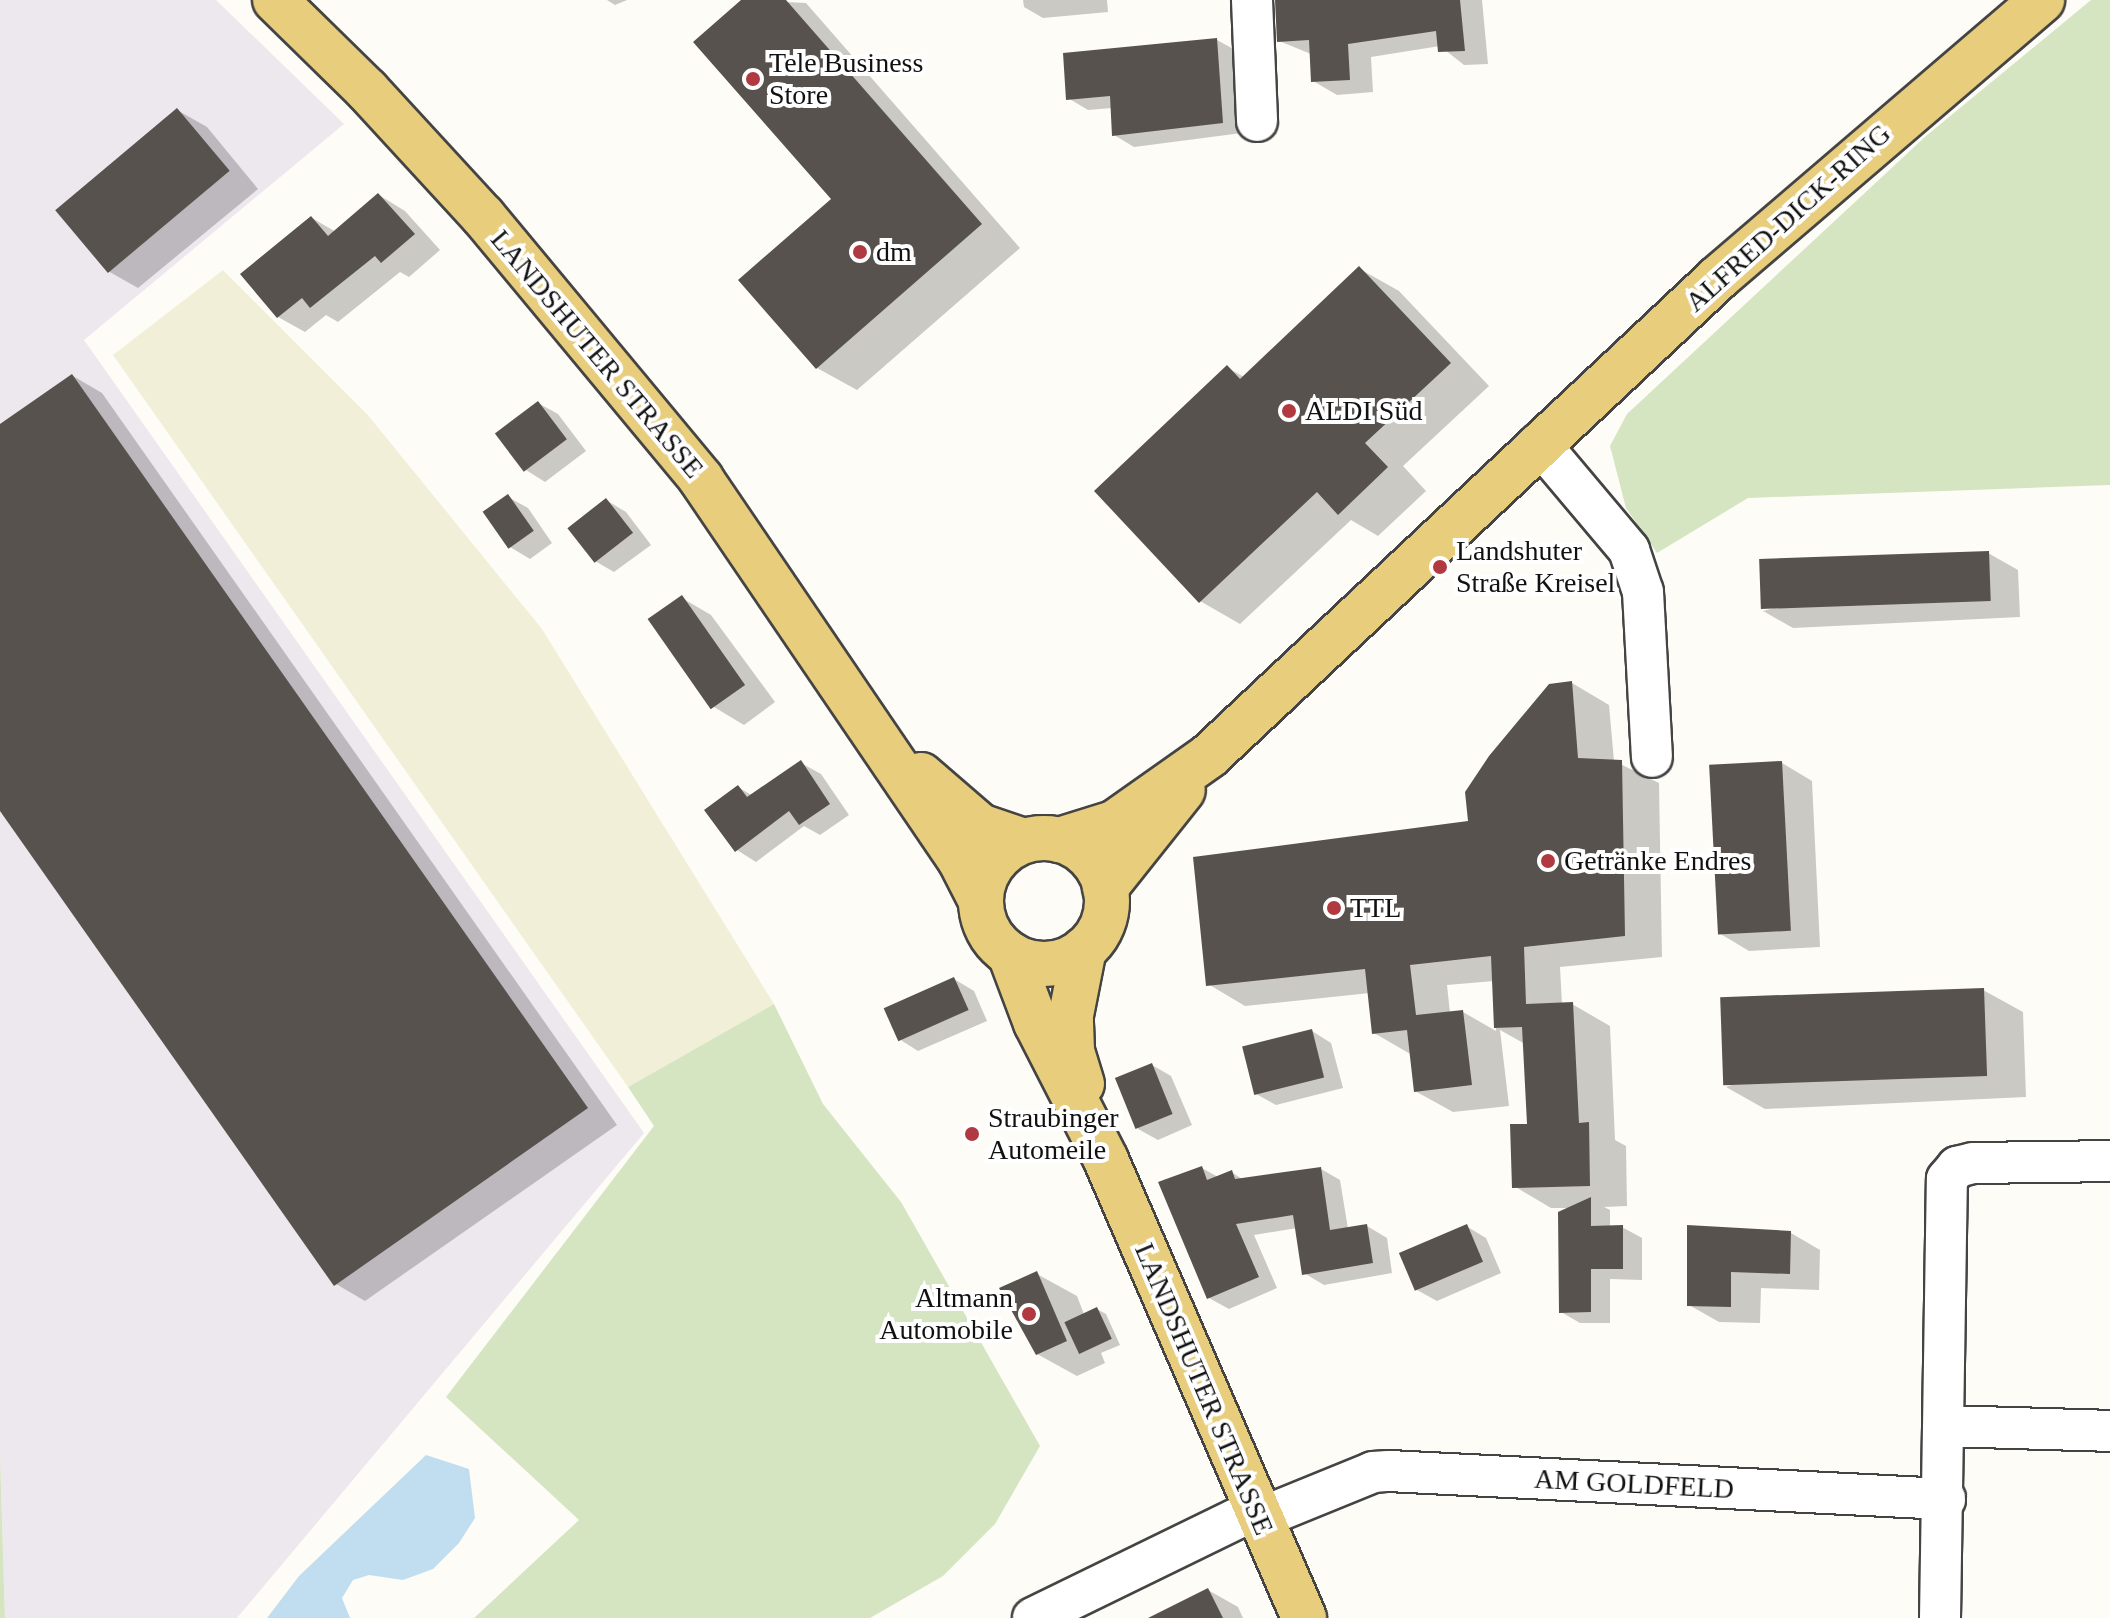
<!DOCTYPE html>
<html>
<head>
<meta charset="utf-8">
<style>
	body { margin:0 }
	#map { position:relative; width:2110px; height:1618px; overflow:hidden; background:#fefcf6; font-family:Georgia,serif }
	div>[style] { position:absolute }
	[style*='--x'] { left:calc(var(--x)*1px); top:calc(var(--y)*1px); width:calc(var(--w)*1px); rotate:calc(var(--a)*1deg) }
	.industrial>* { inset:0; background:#ede7ee }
	.farmland>* { inset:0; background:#f2efd8 }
	.green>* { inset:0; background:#d5e5c2 }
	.water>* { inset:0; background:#c0deef }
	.shadow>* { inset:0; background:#0003 }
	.building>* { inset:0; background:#58524e; transform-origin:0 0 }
	.roads { filter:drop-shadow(2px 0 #444) drop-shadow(-2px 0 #444) drop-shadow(0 2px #444) drop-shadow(0 -2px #444) }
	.minor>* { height:40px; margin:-20px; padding:0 20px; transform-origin:20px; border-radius:20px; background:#fff }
	.major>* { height:44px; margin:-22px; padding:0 22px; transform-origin:22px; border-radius:22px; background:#e7cd7c }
	.major>.ring { margin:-22px; padding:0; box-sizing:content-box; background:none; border:44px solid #e7cd7c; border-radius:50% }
	.dots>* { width:22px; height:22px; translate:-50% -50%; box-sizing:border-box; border:4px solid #fff; border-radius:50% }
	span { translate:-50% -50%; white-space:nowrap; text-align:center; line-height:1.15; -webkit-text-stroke:8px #fff; paint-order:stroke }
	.poi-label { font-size:28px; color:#111 }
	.left { translate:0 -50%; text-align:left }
	.right { translate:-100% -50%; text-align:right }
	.street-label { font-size:28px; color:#111 }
</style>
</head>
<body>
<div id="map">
	<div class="industrial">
		<div style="clip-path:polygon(0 0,216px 0,344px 124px,84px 340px,644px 1133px,237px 1618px,5px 1618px,0 1453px)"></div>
	</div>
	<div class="farmland">
		<div style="clip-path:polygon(223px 270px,367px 414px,542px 629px,774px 1004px,628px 1087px,113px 355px)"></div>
	</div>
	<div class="green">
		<div style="clip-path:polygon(2091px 0,2110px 0,2110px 485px,1748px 498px,1657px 553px,1626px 508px,1610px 446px,1627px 414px,1926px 136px)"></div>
		<div style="clip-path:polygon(774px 1004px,823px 1104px,901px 1202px,1040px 1446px,995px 1524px,943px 1576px,870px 1618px,474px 1618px,579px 1520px,446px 1397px,654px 1126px,628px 1087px)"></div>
		<div style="clip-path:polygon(0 1453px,5px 1618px,0 1618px)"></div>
	</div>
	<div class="water">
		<div style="clip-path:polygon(426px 1455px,469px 1469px,475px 1518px,459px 1543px,433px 1569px,403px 1580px,369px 1575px,353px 1580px,342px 1598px,350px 1618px,267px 1618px,299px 1576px)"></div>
	</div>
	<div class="shadow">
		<div style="clip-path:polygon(607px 0,627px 0,615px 5px)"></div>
		<div style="clip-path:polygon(744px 0,806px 3px,1020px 248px,857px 390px,817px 368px,834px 199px)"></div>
		<div style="clip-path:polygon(1023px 0,1107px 0,1108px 12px,1043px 18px,1024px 7px)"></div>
		<div style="clip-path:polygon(1277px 0,1482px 0,1488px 64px,1464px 65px,1440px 46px,1371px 57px,1373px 92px,1337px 95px,1313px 81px,1311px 54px,1279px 41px)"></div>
		<div style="clip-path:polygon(1217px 40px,1237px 51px,1242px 133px,1134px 147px,1114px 135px,1112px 108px,1088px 110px,1068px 98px)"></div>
		<div style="clip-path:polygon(177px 110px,207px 127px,258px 189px,138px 288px,108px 271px)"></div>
		<div style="clip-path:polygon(379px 195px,405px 211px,440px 250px,409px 277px,400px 272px,338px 322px,326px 315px,305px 332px,278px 317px,312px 218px,336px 232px)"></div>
		<div style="clip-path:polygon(1360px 269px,1399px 291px,1489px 386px,1403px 466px,1426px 491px,1378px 536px,1351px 520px,1240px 624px,1200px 601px,1228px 368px,1244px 377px)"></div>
		<div style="clip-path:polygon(73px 376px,102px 393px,617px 1125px,365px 1301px,336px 1284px,0 807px,0 427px)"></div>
		<div style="clip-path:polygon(538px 403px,558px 414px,586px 451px,545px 482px,526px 470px)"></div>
		<div style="clip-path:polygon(508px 497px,528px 508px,552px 543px,530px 559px,510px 547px)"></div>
		<div style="clip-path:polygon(606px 500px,626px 512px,651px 545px,614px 572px,595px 561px)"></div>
		<div style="clip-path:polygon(1988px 553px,2018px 570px,2020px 617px,1793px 628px,1763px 611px)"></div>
		<div style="clip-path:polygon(682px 598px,711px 615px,775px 702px,744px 725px,714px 707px)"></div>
		<div style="clip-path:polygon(evenodd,1572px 683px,1609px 705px,1614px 761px,1659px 783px,1662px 957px,1560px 967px,1562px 1004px,1572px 1004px,1610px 1026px,1615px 1140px,1626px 1146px,1627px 1206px,1604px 1207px,1610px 1210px,1610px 1227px,1622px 1227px,1642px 1238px,1642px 1280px,1610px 1279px,1610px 1323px,1580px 1323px,1561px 1312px,1572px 1208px,1551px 1208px,1514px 1186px,1529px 1126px,1525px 1044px,1500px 1030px,1509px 1106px,1453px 1112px,1415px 1091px,1412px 1055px,1374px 1033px,1370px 993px,1245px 1006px,1208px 984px,1471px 822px,1572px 683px,1494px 981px,1496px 1031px,1463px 1012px,1450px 1013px,1447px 985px,1494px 981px)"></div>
		<div style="clip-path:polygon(801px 763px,821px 774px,849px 815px,820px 835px,804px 826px,756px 862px,737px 850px,738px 787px,753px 796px)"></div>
		<div style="clip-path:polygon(1782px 763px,1812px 781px,1820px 947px,1749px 951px,1719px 933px)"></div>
		<div style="clip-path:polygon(954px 979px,974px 991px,987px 1021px,918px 1051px,899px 1039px)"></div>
		<div style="clip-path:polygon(1983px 990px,2023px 1012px,2026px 1097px,1765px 1109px,1726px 1087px)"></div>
		<div style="clip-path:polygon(1312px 1031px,1331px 1043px,1343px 1088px,1276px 1105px,1256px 1094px)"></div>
		<div style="clip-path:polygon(1152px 1065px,1171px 1076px,1192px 1125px,1158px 1140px,1138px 1129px)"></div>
		<div style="clip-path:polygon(1202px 1168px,1218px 1177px,1231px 1172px,1244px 1180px,1321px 1169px,1340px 1180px,1348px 1229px,1367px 1226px,1387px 1238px,1392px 1273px,1324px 1285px,1304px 1273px,1297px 1228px,1254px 1235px,1277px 1288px,1229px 1309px,1209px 1298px)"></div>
		<div style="clip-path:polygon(1466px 1226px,1486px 1238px,1501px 1273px,1437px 1301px,1417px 1290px)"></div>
		<div style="clip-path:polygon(1689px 1227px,1791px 1233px,1820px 1250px,1819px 1290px,1761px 1288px,1760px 1323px,1719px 1322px,1689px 1305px)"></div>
		<div style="clip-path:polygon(1037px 1274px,1077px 1296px,1084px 1314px,1097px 1309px,1106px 1314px,1120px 1345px,1101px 1353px,1105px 1363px,1077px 1376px,1037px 1354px,1001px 1289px)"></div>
		<div style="clip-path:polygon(1208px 1590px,1238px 1607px,1243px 1618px,1153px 1618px)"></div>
	</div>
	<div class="building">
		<div style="clip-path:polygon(741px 0,786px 0,982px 224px,816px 369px,738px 280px,831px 199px,693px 42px)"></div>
		<div style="clip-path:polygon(1275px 0,1460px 0,1465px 51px,1438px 52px,1436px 31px,1348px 44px,1350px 80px,1311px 82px,1309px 40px,1277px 42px)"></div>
		<div style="clip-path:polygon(1217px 38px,1223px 123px,1112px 136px,1110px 96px,1066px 100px,1063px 53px)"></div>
		<div style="left:177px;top:108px;width:82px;height:159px;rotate:50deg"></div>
		<div style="clip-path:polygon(378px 193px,415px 234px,381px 263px,375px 256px,310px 308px,302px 298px,277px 318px,240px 274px,311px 216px,328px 236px)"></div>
		<div style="clip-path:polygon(1359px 266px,1451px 363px,1365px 443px,1388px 467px,1338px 515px,1317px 492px,1199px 603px,1094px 491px,1227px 365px,1240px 379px)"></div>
		<div style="clip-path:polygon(72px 374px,588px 1108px,334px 1286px,0 811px,0 424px)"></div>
		<div style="left:538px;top:401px;width:48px;height:54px;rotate:53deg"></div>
		<div style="left:508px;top:494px;width:45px;height:31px;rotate:55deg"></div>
		<div style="left:606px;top:498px;width:44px;height:49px;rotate:52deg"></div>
		<div style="left:1989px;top:551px;width:50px;height:230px;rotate:88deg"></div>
		<div style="left:682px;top:595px;width:110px;height:42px;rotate:55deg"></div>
		<div style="clip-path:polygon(1572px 681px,1578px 758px,1622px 760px,1625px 936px,1524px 947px,1526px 1004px,1573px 1002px,1579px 1123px,1589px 1122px,1590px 1186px,1512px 1188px,1510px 1124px,1527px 1124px,1522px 1027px,1494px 1028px,1491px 956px,1410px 965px,1416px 1015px,1463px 1010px,1472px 1085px,1414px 1092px,1407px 1030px,1372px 1034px,1365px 969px,1206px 986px,1193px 857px,1468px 821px,1465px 792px,1489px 756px,1549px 684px)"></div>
		<div style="clip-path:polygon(801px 760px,830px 804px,799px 825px,789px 811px,735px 852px,704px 810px,738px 785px,747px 797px)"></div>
		<div style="left:1782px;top:761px;width:170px;height:73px;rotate:87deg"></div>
		<div style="left:954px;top:977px;width:36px;height:77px;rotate:66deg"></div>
		<div style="left:1984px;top:988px;width:88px;height:264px;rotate:88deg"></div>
		<div style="left:1312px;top:1029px;width:50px;height:72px;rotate:76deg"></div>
		<div style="left:1152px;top:1063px;width:55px;height:40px;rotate:68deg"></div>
		<div style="clip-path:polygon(1202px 1166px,1207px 1180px,1232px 1170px,1235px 1179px,1321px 1167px,1330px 1230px,1367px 1224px,1373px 1263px,1302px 1275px,1293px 1215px,1236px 1224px,1259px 1277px,1207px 1299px,1158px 1182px)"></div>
		<div style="clip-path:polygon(1591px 1197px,1591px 1226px,1623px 1225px,1623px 1269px,1591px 1269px,1591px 1312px,1559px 1313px,1558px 1212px)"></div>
		<div style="left:1467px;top:1224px;width:41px;height:74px;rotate:67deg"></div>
		<div style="clip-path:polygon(1687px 1225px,1791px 1231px,1790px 1274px,1731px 1272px,1731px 1307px,1687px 1306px)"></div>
		<div style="clip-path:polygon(1037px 1271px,1067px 1341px,1036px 1355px,999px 1288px)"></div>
		<div style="left:1097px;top:1307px;width:35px;height:36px;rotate:65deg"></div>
		<div style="clip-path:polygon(1208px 1588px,1223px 1618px,1148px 1618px)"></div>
	</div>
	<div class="roads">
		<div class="minor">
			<div style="--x:1252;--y:0;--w:121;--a:87.6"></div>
			<div style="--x:1539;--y:443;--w:140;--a:49.9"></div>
			<div style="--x:1629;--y:550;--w:44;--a:71.6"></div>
			<div style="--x:1643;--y:592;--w:165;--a:86.9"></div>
			<div style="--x:1945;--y:1426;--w:165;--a:1.7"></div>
			<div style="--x:1258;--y:1519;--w:124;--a:-22.2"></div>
			<div style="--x:1373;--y:1472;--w:16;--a:-4"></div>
			<div style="--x:1389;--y:1471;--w:557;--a:2.88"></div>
			<div style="--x:1033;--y:1618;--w:246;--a:-26"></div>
			<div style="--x:1940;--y:1618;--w:439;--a:-89.1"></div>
			<div style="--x:1947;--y:1179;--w:16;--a:-50"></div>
			<div style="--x:1957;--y:1167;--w:16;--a:-14"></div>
			<div style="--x:1973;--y:1163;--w:137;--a:-0.8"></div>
		</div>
		<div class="major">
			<div style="--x:275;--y:0;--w:129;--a:44.4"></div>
			<div style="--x:367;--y:90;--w:171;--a:47.4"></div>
			<div style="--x:483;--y:216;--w:342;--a:50.3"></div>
			<div style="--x:701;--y:479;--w:458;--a:55.8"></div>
			<div style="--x:959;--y:858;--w:48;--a:62.9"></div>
			<div style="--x:921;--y:775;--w:78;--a:40.8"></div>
			<div style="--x:980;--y:826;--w:46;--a:18.8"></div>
			<div class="ring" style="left:981px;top:838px;width:82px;height:82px"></div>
			<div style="--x:1059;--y:840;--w:58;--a:-17.2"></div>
			<div style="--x:1114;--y:823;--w:116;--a:-35.2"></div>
			<div style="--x:1209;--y:756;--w:698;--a:-43.2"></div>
			<div style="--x:1718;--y:278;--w:427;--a:-40.6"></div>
			<div style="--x:1105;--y:888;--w:125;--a:-51.5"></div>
			<div style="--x:1010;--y:954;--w:74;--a:69.4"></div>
			<div style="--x:1036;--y:1023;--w:154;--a:62.9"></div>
			<div style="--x:1106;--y:1160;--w:499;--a:66.6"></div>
			<div style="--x:1082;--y:1084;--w:34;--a:-107"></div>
			<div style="--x:1072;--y:1051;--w:36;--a:-92"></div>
			<div style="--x:1071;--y:1015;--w:67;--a:-78.9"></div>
		</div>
	</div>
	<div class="dots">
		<div style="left:753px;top:79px;background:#b03a40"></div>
		<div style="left:860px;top:252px;background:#b03a40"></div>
		<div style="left:1289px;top:411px;background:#b03a40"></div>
		<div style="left:1440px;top:567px;background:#b03a40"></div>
		<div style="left:1548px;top:861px;background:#b03a40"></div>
		<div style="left:1334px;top:908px;background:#b03a40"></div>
		<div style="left:972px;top:1134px;background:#b03a40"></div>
		<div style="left:1029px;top:1314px;background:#b03a40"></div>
	</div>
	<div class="poi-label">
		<span class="left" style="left:769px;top:79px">Tele Business<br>Store</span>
		<span class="left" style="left:876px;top:252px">dm</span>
		<span class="left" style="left:1305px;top:411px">ALDI Süd</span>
		<span class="left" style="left:1456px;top:567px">Landshuter<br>Straße Kreisel</span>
		<span class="left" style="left:1564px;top:861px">Getränke Endres</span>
		<span class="left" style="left:1350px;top:908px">TTL</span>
		<span class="left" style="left:988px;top:1134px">Straubinger<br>Automeile</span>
		<span class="right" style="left:1013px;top:1314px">Altmann<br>Automobile</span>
	</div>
	<div class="street-label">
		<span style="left:1788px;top:218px;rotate:-42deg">ALFRED-DICK-RING</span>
		<span style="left:597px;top:354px;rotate:50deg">LANDSHUTER STRASSE</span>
		<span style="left:1204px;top:1389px;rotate:67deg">LANDSHUTER STRASSE</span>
		<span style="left:1634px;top:1484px;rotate:3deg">AM GOLDFELD</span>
	</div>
</div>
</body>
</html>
